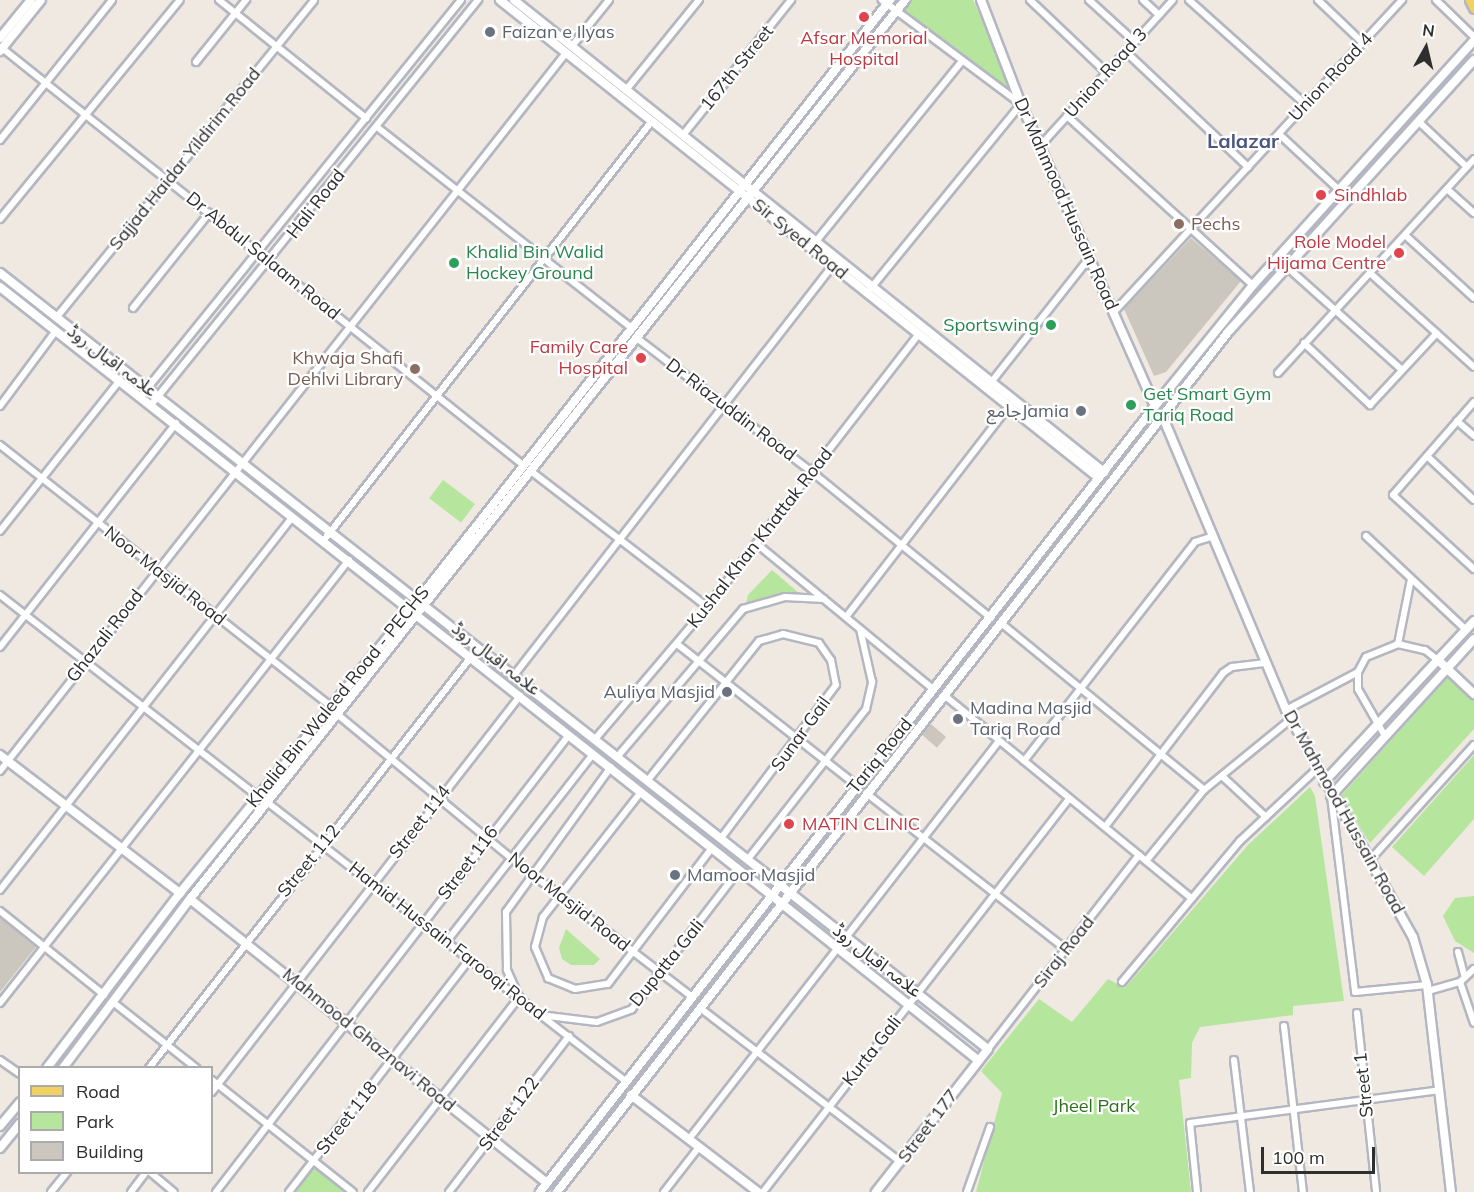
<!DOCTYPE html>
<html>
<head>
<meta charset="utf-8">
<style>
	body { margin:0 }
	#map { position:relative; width:1474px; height:1192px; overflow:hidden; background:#efe9e1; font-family:Mulish,"Noto Sans Arabic",sans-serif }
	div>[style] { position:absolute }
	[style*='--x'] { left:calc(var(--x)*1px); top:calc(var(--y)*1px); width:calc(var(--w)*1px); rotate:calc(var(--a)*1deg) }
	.green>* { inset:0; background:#b6e59e; transform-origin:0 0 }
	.building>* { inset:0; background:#cbc7bf; transform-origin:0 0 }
	.roads { filter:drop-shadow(2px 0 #b4b7c1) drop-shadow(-2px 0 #b4b7c1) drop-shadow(0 2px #b4b7c1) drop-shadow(0 -2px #b4b7c1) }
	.minor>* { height:6px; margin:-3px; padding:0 3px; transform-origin:3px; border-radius:3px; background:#fff }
	.tertiary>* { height:8px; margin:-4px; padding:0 4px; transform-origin:4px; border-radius:4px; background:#fff }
	.secondary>* { height:8px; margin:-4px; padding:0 4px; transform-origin:4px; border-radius:4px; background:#fff }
	.primary>* { height:9px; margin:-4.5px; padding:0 4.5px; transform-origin:4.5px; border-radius:4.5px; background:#f2d163 }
	.dots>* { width:16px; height:16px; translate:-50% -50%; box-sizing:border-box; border:3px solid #fff; border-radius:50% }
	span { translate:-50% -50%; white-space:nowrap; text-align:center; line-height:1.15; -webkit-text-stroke:4.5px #fff; paint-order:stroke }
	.worship-label { font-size:18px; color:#5b616d }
	.left { translate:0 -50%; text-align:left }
	.right { translate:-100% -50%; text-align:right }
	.health-label { font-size:18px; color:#be3a42 }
	.street-label { font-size:18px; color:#2e2e2e }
	.education-label { font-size:18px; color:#785e54 }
	.leisure-label { font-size:18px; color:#27864d }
	.park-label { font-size:18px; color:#2c6e1b }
	.neighbourhood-label { font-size:20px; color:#4d5680; font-weight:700 }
	.legend { position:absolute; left:18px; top:1066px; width:195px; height:108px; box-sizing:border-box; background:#fff; border:2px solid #ababab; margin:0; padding:8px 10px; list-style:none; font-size:18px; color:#2e2e2e }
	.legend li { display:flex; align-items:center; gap:12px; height:30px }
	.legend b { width:30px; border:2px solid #ababab }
	.north { position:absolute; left:1396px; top:18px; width:60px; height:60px; -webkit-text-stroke:4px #fff; paint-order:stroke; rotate:8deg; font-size:16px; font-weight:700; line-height:24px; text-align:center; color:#2e2e2e }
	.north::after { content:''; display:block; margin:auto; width:21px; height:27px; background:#2e2e2e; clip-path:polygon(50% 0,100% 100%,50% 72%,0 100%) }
	.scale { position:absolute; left:1261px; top:1147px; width:114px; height:27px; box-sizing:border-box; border:3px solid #2e2e2e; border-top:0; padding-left:8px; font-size:18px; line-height:21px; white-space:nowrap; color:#2e2e2e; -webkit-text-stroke:4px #fff; paint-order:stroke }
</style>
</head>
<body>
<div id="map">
	<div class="green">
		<div style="clip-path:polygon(912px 0,973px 0,1021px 104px,897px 14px)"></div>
		<div style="left:443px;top:480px;width:40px;height:23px;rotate:37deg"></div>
		<div style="clip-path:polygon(772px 570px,800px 594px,746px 605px,748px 595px)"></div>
		<div style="clip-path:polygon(1449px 676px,1474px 698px,1474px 729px,1370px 843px,1340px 797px)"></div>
		<div style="clip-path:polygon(1474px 755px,1474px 819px,1424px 876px,1392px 847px)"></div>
		<div style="clip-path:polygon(1310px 787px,1315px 796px,1344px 1001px,1293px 1006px,1293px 1015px,1200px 1027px,1192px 1043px,1191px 1078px,1179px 1080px,1191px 1192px,976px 1192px,1002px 1093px,981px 1071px,1039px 999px,1072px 1022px,1108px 979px,1125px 988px,1248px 845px)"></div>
		<div style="clip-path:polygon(1474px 896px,1474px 953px,1455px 941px,1443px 916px,1455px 898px)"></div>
		<div style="clip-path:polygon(566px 929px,600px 959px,594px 965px,571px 965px,562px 959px,559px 948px)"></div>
		<div style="clip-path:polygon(313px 1160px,353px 1192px,289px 1192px)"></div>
	</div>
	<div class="building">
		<div style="clip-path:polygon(1191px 238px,1241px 281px,1166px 372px,1154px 376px,1124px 309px)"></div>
		<div style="left:931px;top:724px;width:20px;height:14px;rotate:41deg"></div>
		<div style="clip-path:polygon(0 918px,36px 947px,0 992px)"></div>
	</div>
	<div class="roads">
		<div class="minor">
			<div style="--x:219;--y:0;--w:189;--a:38.8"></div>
			<div style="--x:1030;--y:0;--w:106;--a:43.5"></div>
			<div style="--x:1089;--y:0;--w:62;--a:42.4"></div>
			<div style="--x:1143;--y:0;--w:22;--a:43"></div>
			<div style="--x:1189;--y:0;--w:157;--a:41.9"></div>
			<div style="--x:1318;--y:0;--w:62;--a:43.7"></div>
			<div style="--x:1436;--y:0;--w:53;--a:44.2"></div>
			<div style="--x:572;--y:46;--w:59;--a:-51.2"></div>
			<div style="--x:2;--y:48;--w:667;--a:38.67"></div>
			<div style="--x:1126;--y:52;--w:168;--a:43.3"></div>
			<div style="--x:196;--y:62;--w:80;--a:-51.1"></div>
			<div style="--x:626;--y:90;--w:116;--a:-51"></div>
			<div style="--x:1067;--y:116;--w:251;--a:42.3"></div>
			<div style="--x:1418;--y:121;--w:67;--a:43.2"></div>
			<div style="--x:377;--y:127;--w:321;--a:38.3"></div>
			<div style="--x:1279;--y:134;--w:82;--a:43"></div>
			<div style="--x:683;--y:135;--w:173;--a:-51.3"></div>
			<div style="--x:0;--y:140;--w:179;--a:-51.3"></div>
			<div style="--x:1040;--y:146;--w:197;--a:-47.7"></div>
			<div style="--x:1447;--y:189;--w:36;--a:42"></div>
			<div style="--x:0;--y:219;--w:283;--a:-50.6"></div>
			<div style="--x:1405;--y:235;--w:93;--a:42.4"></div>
			<div style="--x:813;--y:245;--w:237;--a:-51"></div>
			<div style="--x:1287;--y:267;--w:154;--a:41.8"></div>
			<div style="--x:1370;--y:273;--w:140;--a:42.1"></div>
			<div style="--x:871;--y:288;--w:237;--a:-50.8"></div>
			<div style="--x:1021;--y:104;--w:174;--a:-143.2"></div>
			<div style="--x:133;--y:308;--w:122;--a:-51.3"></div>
			<div style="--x:1114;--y:312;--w:425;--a:-47.3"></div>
			<div style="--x:56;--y:318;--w:409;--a:-50.9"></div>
			<div style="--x:638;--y:339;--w:219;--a:37.4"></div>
			<div style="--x:812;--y:472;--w:231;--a:39.2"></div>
			<div style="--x:1304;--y:343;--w:91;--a:43.2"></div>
			<div style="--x:1370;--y:405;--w:98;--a:-47.1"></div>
			<div style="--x:1278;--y:373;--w:290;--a:-47.5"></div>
			<div style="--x:989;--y:385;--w:163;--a:-51.7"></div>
			<div style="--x:141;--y:396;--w:509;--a:-51.06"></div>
			<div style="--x:1474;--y:402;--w:123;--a:131.1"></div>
			<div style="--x:1393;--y:495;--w:110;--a:42.4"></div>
			<div style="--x:151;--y:405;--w:521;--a:-51.08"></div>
			<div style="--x:0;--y:406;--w:92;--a:-53.4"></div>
			<div style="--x:1457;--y:421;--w:23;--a:41"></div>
			<div style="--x:0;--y:445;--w:422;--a:38.3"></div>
			<div style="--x:1427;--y:456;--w:64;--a:43.1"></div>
			<div style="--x:532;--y:472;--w:221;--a:37.6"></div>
			<div style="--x:0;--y:531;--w:193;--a:-51.5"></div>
			<div style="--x:1366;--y:536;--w:137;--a:43.2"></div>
			<div style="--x:324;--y:540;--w:532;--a:-51.95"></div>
			<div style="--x:757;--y:544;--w:229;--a:39.5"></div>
			<div style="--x:0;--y:595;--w:326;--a:38"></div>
			<div style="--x:846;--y:617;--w:267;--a:-52.3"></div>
			<div style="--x:1001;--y:623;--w:263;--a:39.4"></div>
			<div style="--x:677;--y:644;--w:228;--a:38.2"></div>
			<div style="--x:1398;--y:644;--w:66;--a:-78.7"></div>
			<div style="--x:0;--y:647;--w:285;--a:-51.8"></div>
			<div style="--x:515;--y:674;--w:518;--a:-52.13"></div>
			<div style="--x:944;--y:695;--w:320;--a:39.4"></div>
			<div style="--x:1286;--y:710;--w:81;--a:-27.8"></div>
			<div style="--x:337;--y:714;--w:226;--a:39.6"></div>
			<div style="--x:511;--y:858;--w:227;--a:37.5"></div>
			<div style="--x:1385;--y:736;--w:54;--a:-119.9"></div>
			<div style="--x:1358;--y:689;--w:17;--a:-90"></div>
			<div style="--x:1358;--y:672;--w:17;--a:-62"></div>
			<div style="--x:1366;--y:657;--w:35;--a:-22"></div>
			<div style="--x:1398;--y:644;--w:28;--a:13"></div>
			<div style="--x:1425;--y:650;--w:16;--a:38"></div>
			<div style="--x:596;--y:738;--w:172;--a:-49.7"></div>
			<div style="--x:707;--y:607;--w:346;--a:-52.2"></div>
			<div style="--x:618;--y:756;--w:193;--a:-49.6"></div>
			<div style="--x:743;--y:609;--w:44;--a:-15.9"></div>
			<div style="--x:785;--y:597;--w:39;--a:3"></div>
			<div style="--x:1024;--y:761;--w:278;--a:-52"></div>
			<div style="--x:1195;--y:542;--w:16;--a:-18"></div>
			<div style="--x:0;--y:771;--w:914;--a:-51.75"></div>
			<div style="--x:1222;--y:776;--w:60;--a:43"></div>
			<div style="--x:648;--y:780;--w:178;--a:-51.4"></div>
			<div style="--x:759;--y:641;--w:25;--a:-16"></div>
			<div style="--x:783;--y:634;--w:37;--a:14"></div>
			<div style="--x:819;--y:643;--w:21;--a:55"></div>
			<div style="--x:831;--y:660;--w:25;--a:79"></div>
			<div style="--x:836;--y:685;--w:191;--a:126.9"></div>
			<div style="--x:641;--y:792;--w:159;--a:128.1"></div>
			<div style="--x:543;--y:917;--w:31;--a:105"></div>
			<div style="--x:535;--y:947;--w:34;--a:67"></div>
			<div style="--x:548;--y:978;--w:29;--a:22"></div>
			<div style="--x:575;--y:989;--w:33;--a:-9"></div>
			<div style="--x:608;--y:984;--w:171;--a:-52.6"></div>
			<div style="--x:866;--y:793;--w:254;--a:38"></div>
			<div style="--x:1331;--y:796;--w:197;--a:83"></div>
			<div style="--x:1355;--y:992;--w:72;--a:-5.6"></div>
			<div style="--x:267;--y:802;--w:455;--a:37.9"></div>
			<div style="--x:1105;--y:827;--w:194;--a:-52.5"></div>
			<div style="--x:1223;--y:673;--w:11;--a:-34"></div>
			<div style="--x:1232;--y:667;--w:34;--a:-7"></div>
			<div style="--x:748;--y:859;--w:191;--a:-51.8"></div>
			<div style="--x:866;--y:709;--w:28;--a:-77"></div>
			<div style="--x:872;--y:682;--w:54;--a:-102.8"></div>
			<div style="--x:1370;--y:860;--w:155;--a:-47.9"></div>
			<div style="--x:1146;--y:861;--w:92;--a:-50.8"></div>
			<div style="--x:1204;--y:790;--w:112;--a:-39.2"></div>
			<div style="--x:0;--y:890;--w:474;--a:-51.9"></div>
			<div style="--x:0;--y:911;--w:134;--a:38.9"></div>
			<div style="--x:447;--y:941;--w:237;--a:-52"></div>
			<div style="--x:1458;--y:952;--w:24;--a:75"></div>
			<div style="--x:1122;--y:982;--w:184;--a:-50.1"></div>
			<div style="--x:1240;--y:841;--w:105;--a:-43.1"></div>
			<div style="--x:1460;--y:982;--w:43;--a:71.1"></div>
			<div style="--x:1428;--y:991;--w:33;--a:-16"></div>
			<div style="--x:1460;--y:982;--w:19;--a:-43"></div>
			<div style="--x:519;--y:997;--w:30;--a:-114"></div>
			<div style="--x:507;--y:970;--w:58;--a:-91"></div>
			<div style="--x:506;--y:912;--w:179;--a:-54.1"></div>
			<div style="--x:0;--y:1003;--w:564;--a:-51.77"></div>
			<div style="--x:114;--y:1003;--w:105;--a:38.4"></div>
			<div style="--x:700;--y:1008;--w:253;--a:37.5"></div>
			<div style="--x:1357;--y:1013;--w:180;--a:83.9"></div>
			<div style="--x:548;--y:1016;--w:49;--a:7"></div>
			<div style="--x:597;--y:1022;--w:37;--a:-20"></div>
			<div style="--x:632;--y:1009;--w:175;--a:-52.4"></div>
			<div style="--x:1284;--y:1026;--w:167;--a:83.5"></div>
			<div style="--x:988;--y:1049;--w:246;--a:-52.1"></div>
			<div style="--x:0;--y:1060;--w:24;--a:35"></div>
			<div style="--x:1234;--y:1060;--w:133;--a:83.1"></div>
			<div style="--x:149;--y:1068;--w:522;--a:-51.92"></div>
			<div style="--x:212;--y:1080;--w:180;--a:38.5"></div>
			<div style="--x:212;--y:1092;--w:502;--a:-52.13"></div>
			<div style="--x:689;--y:1139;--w:504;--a:-52.09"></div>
			<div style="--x:150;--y:1172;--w:31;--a:40"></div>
			<div style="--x:51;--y:1192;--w:26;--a:-51"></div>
			<div style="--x:131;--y:1192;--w:25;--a:-53"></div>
			<div style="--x:216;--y:1192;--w:577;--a:-52.32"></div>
			<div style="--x:289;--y:1192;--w:295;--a:-52.2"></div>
			<div style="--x:368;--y:1192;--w:247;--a:-52.2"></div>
			<div style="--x:449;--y:1192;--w:197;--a:-52.4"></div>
			<div style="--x:664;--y:1192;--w:57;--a:-52.1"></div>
			<div style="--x:763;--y:1192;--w:499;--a:-52.1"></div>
			<div style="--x:967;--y:1192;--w:69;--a:-70.5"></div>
			<div style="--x:1197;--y:1192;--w:69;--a:-95.8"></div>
			<div style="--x:1190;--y:1123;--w:252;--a:-7.5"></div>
		</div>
		<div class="tertiary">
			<div style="--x:981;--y:0;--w:111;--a:69"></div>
			<div style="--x:1021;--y:104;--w:330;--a:66.1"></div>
			<div style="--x:0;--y:755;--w:227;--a:37.5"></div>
			<div style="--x:789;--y:892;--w:253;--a:38.3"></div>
			<div style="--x:988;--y:1049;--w:182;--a:128.1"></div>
			<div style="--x:190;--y:899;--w:456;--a:38.5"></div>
			<div style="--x:781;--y:903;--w:252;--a:38.6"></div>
			<div style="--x:631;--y:1095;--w:160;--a:37.4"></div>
		</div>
		<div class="secondary">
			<div style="--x:500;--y:0;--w:766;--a:38.59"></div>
			<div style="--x:514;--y:0;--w:756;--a:38.66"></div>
			<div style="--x:0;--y:38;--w:49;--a:-50.8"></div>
			<div style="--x:0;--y:51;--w:65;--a:-51.2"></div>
			<div style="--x:0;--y:273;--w:1003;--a:38.12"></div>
			<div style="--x:0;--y:287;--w:995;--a:38.26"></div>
			<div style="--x:1162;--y:415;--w:320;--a:67.2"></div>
			<div style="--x:1286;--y:710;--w:260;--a:60.8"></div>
			<div style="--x:1413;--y:937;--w:50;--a:73.7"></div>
			<div style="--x:1427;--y:985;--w:208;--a:83.4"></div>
			<div style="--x:1438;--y:660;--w:50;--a:43.4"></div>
			<div style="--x:1324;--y:782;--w:220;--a:-47"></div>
			<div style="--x:1331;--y:796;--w:212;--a:-47.7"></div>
			<div style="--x:47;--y:1068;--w:220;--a:-52.8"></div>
			<div style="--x:180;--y:893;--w:366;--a:-50.9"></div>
			<div style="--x:411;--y:609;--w:775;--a:-51.81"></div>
			<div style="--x:63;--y:1068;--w:211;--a:-53.1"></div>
			<div style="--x:190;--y:899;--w:1149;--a:-51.5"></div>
			<div style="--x:0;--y:1126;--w:31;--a:-50"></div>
			<div style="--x:0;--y:1148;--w:32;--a:-51"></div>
			<div style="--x:540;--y:1192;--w:998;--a:-51.96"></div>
			<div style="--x:1155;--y:406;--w:156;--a:-51"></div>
			<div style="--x:1253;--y:285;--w:330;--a:-47.9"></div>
			<div style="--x:557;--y:1192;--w:1092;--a:-52.03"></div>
			<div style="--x:1229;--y:331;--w:365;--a:-47.9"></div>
		</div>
		<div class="primary">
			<div style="--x:1470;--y:0;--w:9;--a:63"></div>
		</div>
	</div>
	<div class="dots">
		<div style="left:864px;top:17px;background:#e0444e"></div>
		<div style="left:490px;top:32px;background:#6b7280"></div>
		<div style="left:1321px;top:195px;background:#e0444e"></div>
		<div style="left:1179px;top:224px;background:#8d6e63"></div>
		<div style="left:1399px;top:253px;background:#e0444e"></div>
		<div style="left:454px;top:263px;background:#2e9e5b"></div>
		<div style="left:1051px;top:325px;background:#2e9e5b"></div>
		<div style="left:641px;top:358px;background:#e0444e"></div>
		<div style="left:415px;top:369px;background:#8d6e63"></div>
		<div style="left:1131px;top:405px;background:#2e9e5b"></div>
		<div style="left:1081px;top:411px;background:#6b7280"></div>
		<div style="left:727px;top:692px;background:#6b7280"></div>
		<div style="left:958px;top:719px;background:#6b7280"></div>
		<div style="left:789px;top:824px;background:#e0444e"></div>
		<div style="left:675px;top:875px;background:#6b7280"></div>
	</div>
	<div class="worship-label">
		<span class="left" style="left:502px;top:32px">Faizan e Ilyas</span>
		<span class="right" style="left:1069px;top:411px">جامعJamia</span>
		<span class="right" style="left:715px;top:692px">Auliya Masjid</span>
		<span class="left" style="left:970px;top:719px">Madina Masjid<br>Tariq Road</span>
		<span class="left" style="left:687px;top:875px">Mamoor Masjid</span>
	</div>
	<div class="health-label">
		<span style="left:864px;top:49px">Afsar Memorial<br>Hospital</span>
		<span class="left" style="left:1334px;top:195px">Sindhlab</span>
		<span class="right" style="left:1386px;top:253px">Role Model<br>Hijama Centre</span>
		<span class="right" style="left:628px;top:358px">Family Care<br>Hospital</span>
		<span class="left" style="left:802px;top:824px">MATIN CLINIC</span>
	</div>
	<div class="street-label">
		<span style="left:737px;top:68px;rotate:-51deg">167th Street</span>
		<span style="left:1106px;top:73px;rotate:-48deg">Union Road 3</span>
		<span style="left:1331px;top:77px;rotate:-47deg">Union Road 4</span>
		<span style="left:185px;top:159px;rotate:-51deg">Sajjad Haidar Yildirim Road</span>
		<span style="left:316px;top:204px;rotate:-52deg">Hali Road</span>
		<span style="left:1066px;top:204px;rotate:66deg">Dr Mahmood Hussain Road</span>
		<span style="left:800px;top:239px;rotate:39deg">Sir Syed Road</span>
		<span style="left:263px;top:256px;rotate:39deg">Dr Abdul Salaam Road</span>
		<span style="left:112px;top:361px;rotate:37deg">علامہ اقبال روڈ</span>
		<span style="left:731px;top:410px;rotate:37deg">Dr Riazuddin Road</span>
		<span style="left:760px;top:538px;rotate:-52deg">Kushal Khan Khattak Road</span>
		<span style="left:165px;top:576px;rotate:38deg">Noor Masjid Road</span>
		<span style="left:105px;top:636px;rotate:-52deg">Ghazali Road</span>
		<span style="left:496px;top:659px;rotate:38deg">علامہ اقبال روڈ</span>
		<span style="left:338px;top:697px;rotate:-51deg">Khalid Bin Waleed Road - PECHS</span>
		<span style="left:801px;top:734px;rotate:-54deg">Sunar Gail</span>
		<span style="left:880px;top:756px;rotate:-51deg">Tariq Road</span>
		<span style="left:1344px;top:812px;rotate:61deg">Dr Mahmood Hussain Road</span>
		<span style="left:420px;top:822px;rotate:-52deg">Street 114</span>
		<span style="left:309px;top:861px;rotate:-51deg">Street 112</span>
		<span style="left:468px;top:863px;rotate:-53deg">Street 116</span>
		<span style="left:569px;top:902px;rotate:38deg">Noor Masjid Road</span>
		<span style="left:447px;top:941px;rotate:38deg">Hamid Hussain Farooqi Road</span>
		<span style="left:1064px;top:952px;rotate:-52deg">Siraj Road</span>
		<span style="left:877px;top:961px;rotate:38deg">علامہ اقبال روڈ</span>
		<span style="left:667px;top:963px;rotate:-51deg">Dupatta Gali</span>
		<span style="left:369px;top:1040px;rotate:39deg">Mahmood Ghaznavi Road</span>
		<span style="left:872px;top:1051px;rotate:-52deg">Kurta Gali</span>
		<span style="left:1364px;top:1085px;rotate:-96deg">Street 1</span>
		<span style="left:509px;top:1114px;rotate:-53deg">Street 122</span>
		<span style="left:347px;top:1118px;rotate:-52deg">Street 118</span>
		<span style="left:928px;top:1126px;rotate:-53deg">Street 177</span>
	</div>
	<div class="education-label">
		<span class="left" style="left:1191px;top:224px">Pechs</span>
		<span class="right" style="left:403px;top:369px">Khwaja Shafi<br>Dehlvi Library</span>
	</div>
	<div class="leisure-label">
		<span class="left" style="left:466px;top:263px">Khalid Bin Walid<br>Hockey Ground</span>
		<span class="right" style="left:1039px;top:325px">Sportswing</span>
		<span class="left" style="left:1143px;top:405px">Get Smart Gym<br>Tariq Road</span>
	</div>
	<div class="park-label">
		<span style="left:1094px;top:1106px">Jheel Park</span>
	</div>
	<div class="neighbourhood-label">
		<span style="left:1243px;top:140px">Lalazar</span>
	</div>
	<ul class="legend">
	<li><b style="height:8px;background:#f2d163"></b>Road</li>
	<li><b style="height:16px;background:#b6e59e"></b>Park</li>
	<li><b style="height:16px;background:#cbc7bf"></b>Building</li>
	</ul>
	<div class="north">N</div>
	<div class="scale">100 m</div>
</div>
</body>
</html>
